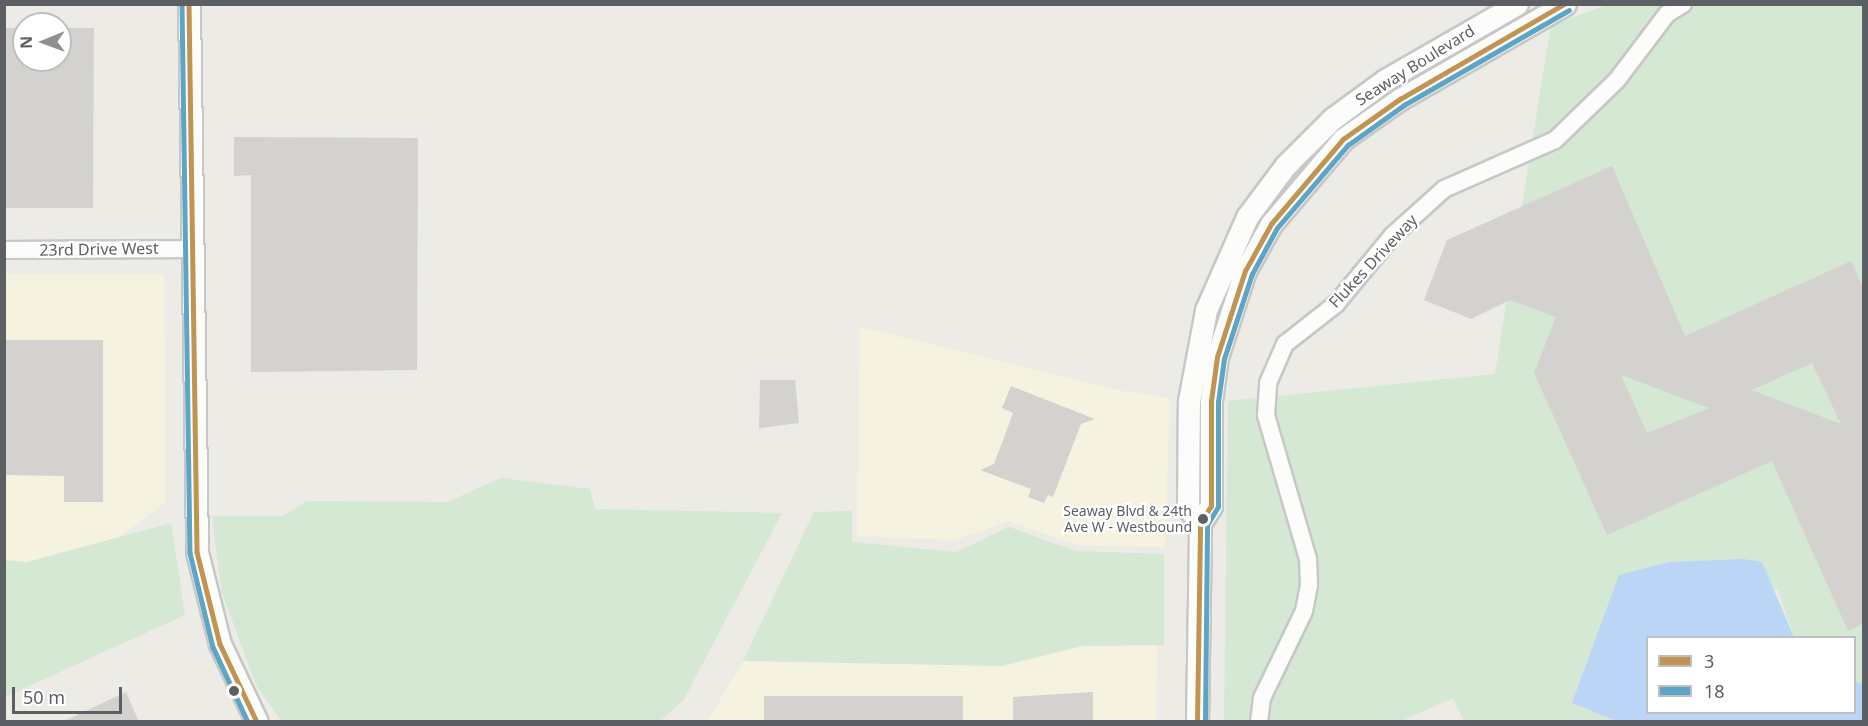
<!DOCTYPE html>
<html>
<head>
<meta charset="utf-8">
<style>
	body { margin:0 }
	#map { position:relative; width:1868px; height:726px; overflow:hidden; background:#ecebe6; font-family:"Noto Sans",sans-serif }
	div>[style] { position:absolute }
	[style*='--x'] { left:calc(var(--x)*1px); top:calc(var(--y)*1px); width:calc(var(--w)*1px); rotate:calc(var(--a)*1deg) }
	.commercial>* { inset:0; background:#f5f3df }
	.green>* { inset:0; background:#d4e8d4 }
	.water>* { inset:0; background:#bad5f6 }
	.building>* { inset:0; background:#d3d2cf; transform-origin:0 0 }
	.roads { filter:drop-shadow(2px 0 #c7c7c7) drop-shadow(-2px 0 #c7c7c7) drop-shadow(0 2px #c7c7c7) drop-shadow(0 -2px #c7c7c7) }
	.minor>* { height:16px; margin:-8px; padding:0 8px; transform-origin:8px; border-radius:8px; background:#fcfcfb }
	.tertiary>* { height:21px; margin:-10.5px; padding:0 10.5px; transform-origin:10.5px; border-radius:10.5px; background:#fcfcfb }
	.bus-1>* { height:4.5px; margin:-2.25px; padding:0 2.25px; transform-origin:2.25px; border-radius:2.25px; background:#c19451 }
	.bus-2>* { height:4.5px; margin:-2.25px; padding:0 2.25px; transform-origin:2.25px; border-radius:2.25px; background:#5da5c4 }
	.dots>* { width:16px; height:16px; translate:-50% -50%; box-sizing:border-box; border:3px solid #fff; border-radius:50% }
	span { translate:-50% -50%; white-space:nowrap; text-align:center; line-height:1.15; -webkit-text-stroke:4.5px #fff; paint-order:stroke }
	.bus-label { font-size:14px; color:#5c5f64 }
	.right { translate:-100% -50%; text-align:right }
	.street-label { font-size:16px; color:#5c5f64 }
	.frame { position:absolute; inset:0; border:6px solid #5c5f64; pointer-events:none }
	.legend { position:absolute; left:1646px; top:636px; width:210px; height:78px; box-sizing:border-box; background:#fff; border:2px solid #bebfc1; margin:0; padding:8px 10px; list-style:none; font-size:18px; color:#5c5f64 }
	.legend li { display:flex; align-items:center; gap:12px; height:30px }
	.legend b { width:30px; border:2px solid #bebfc1 }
	.north { position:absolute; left:12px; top:12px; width:60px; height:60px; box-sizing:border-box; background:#fff; border:2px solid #bebfc1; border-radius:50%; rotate:269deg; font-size:16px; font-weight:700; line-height:24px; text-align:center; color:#5c5f64 }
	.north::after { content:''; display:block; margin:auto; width:21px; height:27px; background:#8e9092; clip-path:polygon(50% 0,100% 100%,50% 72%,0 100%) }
	.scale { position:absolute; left:12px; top:687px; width:110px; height:27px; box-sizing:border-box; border:3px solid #5c5f64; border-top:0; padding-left:8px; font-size:18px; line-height:21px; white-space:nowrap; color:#5c5f64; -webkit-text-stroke:4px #fff; paint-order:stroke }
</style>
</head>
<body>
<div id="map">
	<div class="commercial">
		<div style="clip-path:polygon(4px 274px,164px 274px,166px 502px,66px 576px,5px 567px)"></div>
		<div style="clip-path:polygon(860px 327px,1122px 391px,1170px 398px,1165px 547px,1077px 545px,1009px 521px,955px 540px,857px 536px)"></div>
		<div style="clip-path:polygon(1157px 645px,1156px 721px,707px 722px,743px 661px,1001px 666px,1082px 646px)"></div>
	</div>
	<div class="green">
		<div style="clip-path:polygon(1607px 5px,1863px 5px,1863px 684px,1855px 682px,1854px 638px,1794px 637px,1778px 590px,1670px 562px,1572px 703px,1616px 721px,1464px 721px,1453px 698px,1402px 721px,1224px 722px,1228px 401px,1495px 374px,1551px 25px)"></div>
		<div style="clip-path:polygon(501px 478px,590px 489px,595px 509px,782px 513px,683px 701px,660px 721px,281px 721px,256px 685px,221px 590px,212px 516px,283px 516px,307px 501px,447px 502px)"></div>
		<div style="clip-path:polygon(852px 511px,852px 542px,956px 552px,1009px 527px,1075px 551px,1164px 554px,1164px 645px,1082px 646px,1001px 666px,743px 661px,814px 512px)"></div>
		<div style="clip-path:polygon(171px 523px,185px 615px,5px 697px,5px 560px,27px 562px)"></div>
	</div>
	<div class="water">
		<div style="clip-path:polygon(1743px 559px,1762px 562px,1794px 637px,1648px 638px,1648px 712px,1854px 712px,1855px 682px,1863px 684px,1863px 721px,1616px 721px,1572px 703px,1619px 575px,1670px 562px)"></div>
	</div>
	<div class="building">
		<div style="clip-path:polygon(4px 28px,24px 28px,24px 60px,60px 60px,60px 28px,94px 28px,93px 208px,4px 208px)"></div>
		<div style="clip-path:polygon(234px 137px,418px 138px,417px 370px,251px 372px,251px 175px,234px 176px)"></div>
		<div style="clip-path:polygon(evenodd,1612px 166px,1685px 336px,1851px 261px,1863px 288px,1863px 624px,1848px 631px,1772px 461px,1607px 535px,1534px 373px,1556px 317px,1510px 300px,1471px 319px,1424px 300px,1447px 240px,1612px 166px,1812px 363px,1841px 424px,1752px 390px,1812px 363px,1612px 166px,1621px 375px,1709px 408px,1647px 433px,1621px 375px)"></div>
		<div style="clip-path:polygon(4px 340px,103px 340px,103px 502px,64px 502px,64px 476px,4px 475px)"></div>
		<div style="clip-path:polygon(760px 380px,795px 380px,799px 423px,759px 428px)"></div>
		<div style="clip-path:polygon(1011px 386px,1095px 419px,1081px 424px,1053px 497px,1048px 495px,1044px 503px,1028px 497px,1031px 489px,980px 470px,994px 464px,1013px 413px,1002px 408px)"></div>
		<div style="clip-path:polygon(126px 692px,139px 722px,62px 722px)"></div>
		<div style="clip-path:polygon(1093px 692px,1093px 722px,1013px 722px,1013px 697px)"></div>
		<div style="left:764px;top:696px;width:199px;height:35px"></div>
	</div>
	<div class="roads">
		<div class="minor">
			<div style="--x:4;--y:250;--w:189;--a:-0.3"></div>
			<div style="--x:1259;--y:722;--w:24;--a:-83"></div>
			<div style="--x:1262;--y:698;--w:97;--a:-64.2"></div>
			<div style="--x:1304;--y:611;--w:26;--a:-79"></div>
			<div style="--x:1309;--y:585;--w:26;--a:-92"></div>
			<div style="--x:1308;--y:559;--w:150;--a:-106.3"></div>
			<div style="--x:1266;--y:415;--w:32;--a:-86"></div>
			<div style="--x:1268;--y:383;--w:43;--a:-66.4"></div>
			<div style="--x:1285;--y:344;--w:65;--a:-38.1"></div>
			<div style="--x:1336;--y:304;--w:88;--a:-50.5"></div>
			<div style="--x:1392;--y:236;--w:70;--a:-42.1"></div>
			<div style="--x:1444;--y:189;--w:121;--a:-23.8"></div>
			<div style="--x:1555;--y:140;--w:86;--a:-44.1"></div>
			<div style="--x:1617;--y:80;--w:83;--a:-52.9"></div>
			<div style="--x:1667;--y:14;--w:19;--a:-32"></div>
		</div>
		<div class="tertiary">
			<div style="--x:189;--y:4;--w:548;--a:89.16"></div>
			<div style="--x:197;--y:552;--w:95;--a:76"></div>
			<div style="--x:220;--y:644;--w:86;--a:64.6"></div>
			<div style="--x:1200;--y:523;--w:20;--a:-127"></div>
			<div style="--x:1188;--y:507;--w:106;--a:-89.5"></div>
			<div style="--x:1189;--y:401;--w:93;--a:-79.4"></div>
			<div style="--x:1206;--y:310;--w:102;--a:-66.2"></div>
			<div style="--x:1247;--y:217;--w:64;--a:-53.3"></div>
			<div style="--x:1285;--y:166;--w:66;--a:-45"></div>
			<div style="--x:1332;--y:119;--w:66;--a:-36.3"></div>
			<div style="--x:1385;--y:80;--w:152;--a:-29.9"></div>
			<div style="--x:1197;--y:722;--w:199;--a:-89.1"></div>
			<div style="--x:1200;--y:523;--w:20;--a:-57"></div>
			<div style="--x:1211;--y:506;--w:105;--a:-90"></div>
			<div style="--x:1211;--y:401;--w:44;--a:-82.2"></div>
			<div style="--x:1217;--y:357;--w:90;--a:-72"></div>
			<div style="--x:1245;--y:271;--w:54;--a:-61"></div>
			<div style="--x:1271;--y:224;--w:111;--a:-49.7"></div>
			<div style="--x:1343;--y:139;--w:70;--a:-35.1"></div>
			<div style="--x:1400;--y:99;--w:190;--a:-29.9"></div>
		</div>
	</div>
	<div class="bus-1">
		<div style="--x:189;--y:4;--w:548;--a:89.16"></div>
		<div style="--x:197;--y:552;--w:95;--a:76"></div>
		<div style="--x:220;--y:644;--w:86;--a:64.6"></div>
		<div style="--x:1197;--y:722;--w:199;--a:-89.1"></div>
		<div style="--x:1200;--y:523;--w:20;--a:-57"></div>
		<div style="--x:1211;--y:506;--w:105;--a:-90"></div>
		<div style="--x:1211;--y:401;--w:44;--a:-82.2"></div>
		<div style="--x:1217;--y:357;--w:90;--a:-72"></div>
		<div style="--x:1245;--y:271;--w:54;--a:-61"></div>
		<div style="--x:1271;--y:224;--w:111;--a:-49.7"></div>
		<div style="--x:1343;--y:139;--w:70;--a:-35.1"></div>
		<div style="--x:1400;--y:99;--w:190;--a:-30.1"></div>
	</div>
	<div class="bus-2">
		<div style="--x:182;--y:4;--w:549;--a:89.17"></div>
		<div style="--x:190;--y:553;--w:97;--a:76.3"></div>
		<div style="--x:213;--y:647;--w:83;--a:65"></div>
		<div style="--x:1205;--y:722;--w:197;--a:-89.4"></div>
		<div style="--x:1207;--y:525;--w:21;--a:-59"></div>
		<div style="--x:1218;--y:507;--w:105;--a:-90"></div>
		<div style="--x:1218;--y:402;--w:43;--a:-82.1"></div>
		<div style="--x:1224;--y:359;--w:89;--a:-71.8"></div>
		<div style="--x:1252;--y:274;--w:52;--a:-61.5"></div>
		<div style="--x:1277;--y:228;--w:109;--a:-49.5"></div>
		<div style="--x:1348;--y:145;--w:69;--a:-35.5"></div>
		<div style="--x:1404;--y:105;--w:190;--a:-29.9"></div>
	</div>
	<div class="dots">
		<div style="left:1203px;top:519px;background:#5c5f64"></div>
		<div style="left:234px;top:691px;background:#5c5f64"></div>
	</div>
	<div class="bus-label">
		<span class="right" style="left:1192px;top:519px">Seaway Blvd &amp; 24th<br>Ave W - Westbound</span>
	</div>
	<div class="street-label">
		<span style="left:1415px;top:65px;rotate:-32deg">Seaway Boulevard</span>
		<span style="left:99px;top:249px;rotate:-1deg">23rd Drive West</span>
		<span style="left:1373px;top:261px;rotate:-47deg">Flukes Driveway</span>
	</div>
	<div class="frame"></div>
	<ul class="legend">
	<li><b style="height:8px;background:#c19451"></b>3</li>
	<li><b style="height:8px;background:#5da5c4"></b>18</li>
	</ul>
	<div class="north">N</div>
	<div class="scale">50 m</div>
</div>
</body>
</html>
